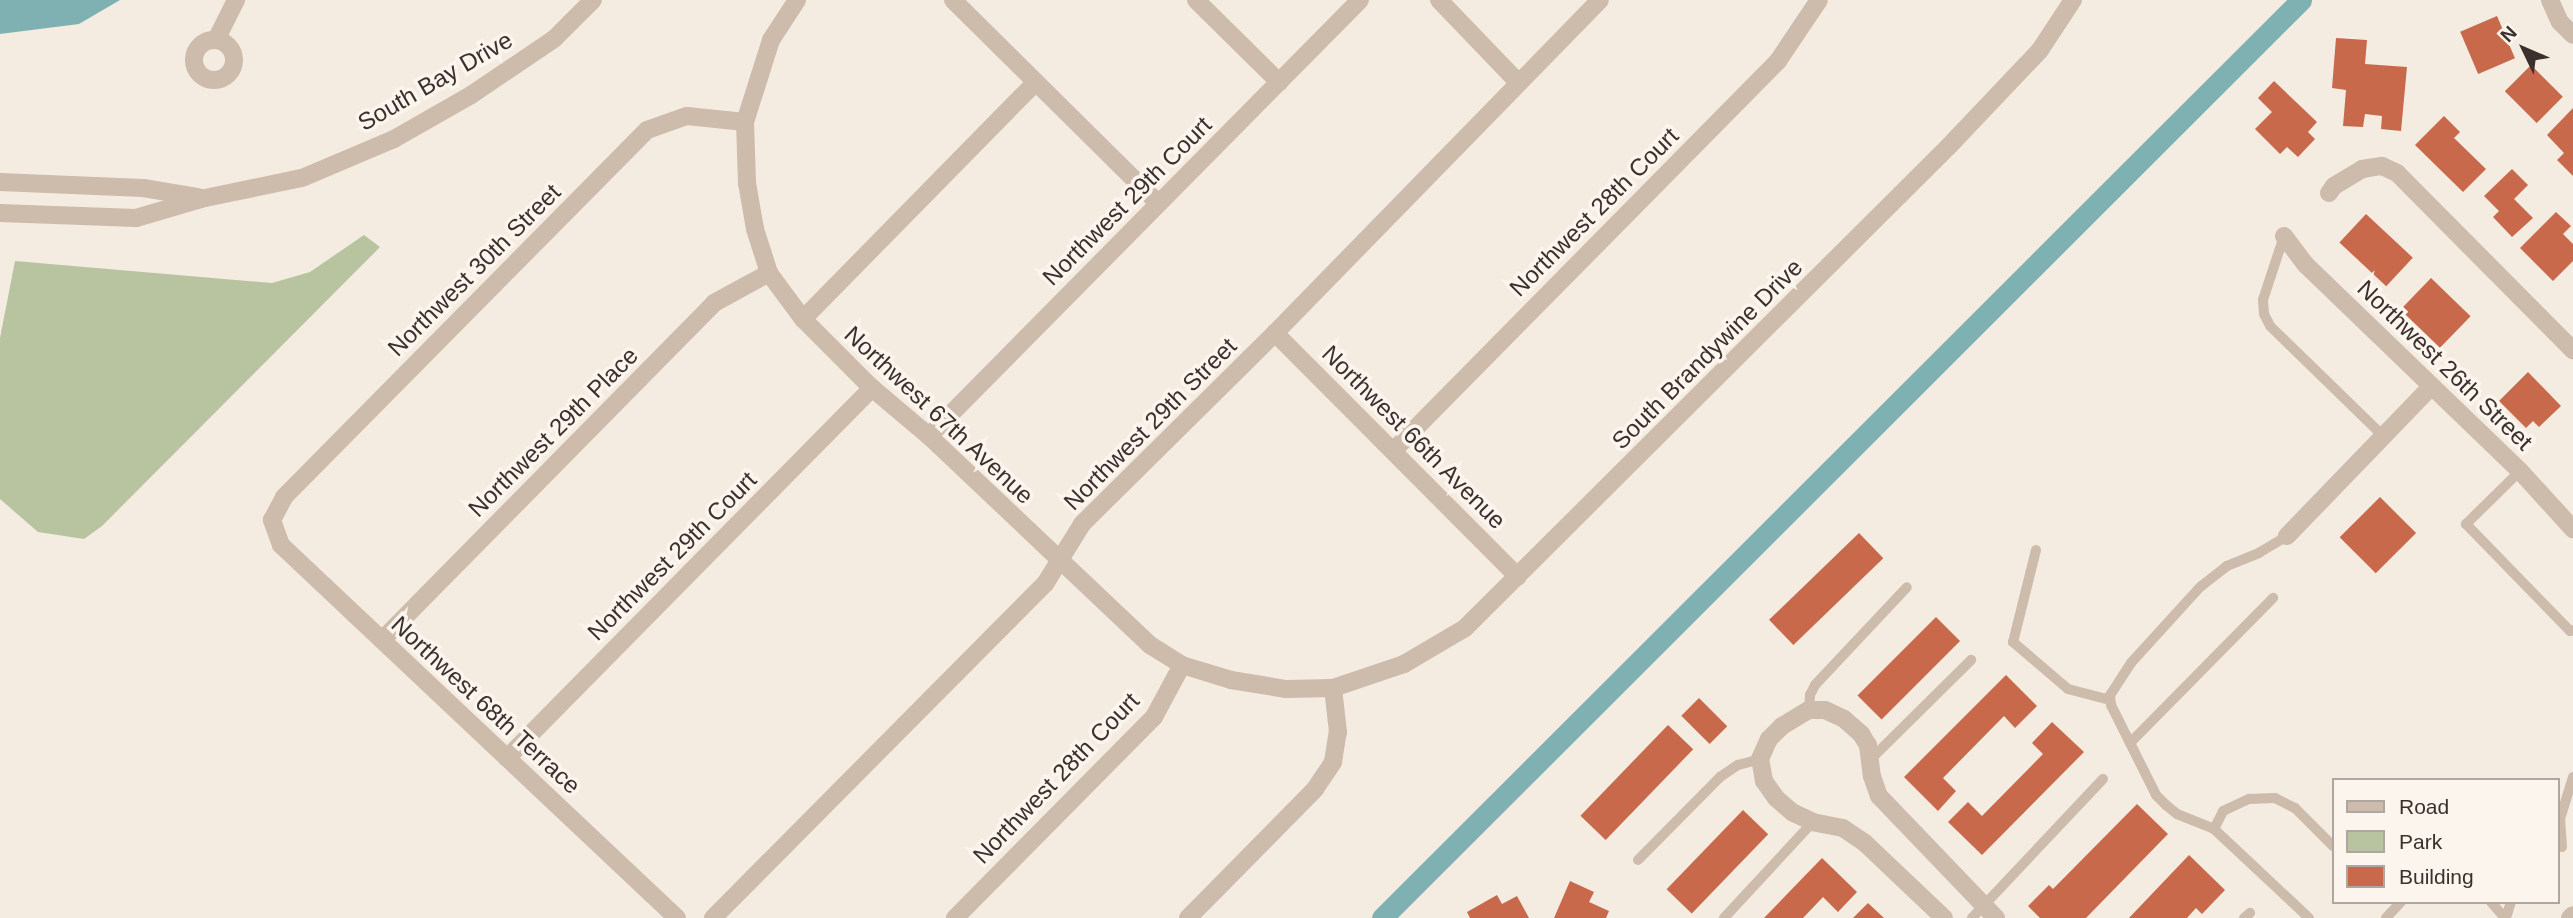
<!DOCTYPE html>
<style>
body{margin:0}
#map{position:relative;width:2573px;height:918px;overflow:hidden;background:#f4ebe1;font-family:Helvetica,sans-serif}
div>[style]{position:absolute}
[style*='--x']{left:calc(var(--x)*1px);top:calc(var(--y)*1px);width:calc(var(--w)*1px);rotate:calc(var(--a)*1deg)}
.green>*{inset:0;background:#b8c4a0}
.water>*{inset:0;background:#7fb0b2}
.canal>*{height:21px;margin:-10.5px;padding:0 10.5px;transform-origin:10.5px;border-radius:10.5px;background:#7fb0b2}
.building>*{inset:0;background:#c8694b;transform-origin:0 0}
.lane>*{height:10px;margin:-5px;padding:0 5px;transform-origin:5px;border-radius:5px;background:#cdbbac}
.street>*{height:18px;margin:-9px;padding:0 9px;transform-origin:9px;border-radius:9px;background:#cdbbac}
.street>.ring{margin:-9px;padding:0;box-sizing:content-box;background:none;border:18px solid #cdbbac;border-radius:50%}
span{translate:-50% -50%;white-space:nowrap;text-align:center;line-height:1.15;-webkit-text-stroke:7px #fbf5ee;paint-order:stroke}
.street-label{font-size:24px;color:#3b302b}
.legend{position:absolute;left:2332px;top:778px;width:228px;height:126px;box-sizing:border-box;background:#fbf5ee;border:2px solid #aea6a0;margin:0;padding:9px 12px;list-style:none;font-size:21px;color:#3b302b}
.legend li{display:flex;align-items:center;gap:14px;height:35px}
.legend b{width:35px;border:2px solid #aea6a0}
.north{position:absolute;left:2489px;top:14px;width:70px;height:70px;-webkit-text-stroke:5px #fbf5ee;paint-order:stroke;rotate:314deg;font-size:19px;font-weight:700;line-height:28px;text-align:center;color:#3b302b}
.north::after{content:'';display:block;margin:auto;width:24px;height:32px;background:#3b302b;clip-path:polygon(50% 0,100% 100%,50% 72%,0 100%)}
</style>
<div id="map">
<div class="green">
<i style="clip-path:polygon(364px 235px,380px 247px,102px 526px,84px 539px,38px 532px,0 499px,0 338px,15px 261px,272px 283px,310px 272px)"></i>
</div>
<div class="water">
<i style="clip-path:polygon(0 0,120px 0,79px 24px,0 34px)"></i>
</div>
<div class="canal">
<i style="--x:1382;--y:918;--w:1299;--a:-44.97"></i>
</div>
<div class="building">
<i style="left:2497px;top:16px;width:46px;height:40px;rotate:67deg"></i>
<i style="clip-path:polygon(2336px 38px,2367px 40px,2365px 64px,2407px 67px,2401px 131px,2381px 129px,2382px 116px,2365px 114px,2363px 127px,2343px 126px,2346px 90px,2332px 88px)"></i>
<i style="left:2531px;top:65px;width:45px;height:37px;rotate:45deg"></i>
<i style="clip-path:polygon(2274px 81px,2317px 122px,2308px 132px,2315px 139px,2298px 157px,2287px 147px,2280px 154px,2255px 129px,2272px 112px,2258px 98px)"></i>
<i style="clip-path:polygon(2573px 108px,2573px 176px,2557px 160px,2564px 153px,2547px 135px)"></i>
<i style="clip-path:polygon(2444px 116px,2460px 132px,2454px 138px,2486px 169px,2463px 192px,2415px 145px)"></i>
<i style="clip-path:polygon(2512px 169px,2528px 185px,2514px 199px,2533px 218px,2512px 237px,2493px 217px,2499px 211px,2484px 196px)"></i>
<i style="clip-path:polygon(2556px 212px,2571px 226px,2563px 234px,2573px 244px,2573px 261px,2553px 281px,2520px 248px)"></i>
<i style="left:2366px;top:214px;width:64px;height:39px;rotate:43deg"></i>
<i style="left:2431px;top:278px;width:55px;height:44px;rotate:44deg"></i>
<i style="clip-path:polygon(2528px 372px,2561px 406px,2539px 427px,2533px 421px,2526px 428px,2499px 401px)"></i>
<i style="left:2380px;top:497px;width:51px;height:57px;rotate:45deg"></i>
<i style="left:1859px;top:533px;width:35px;height:125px;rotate:46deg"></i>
<i style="left:1936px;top:617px;width:34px;height:111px;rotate:45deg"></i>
<i style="clip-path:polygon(2006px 675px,2037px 706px,2015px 728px,2004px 716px,1943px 778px,1956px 791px,1938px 811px,1904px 777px)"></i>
<i style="left:1699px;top:698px;width:40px;height:25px;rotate:45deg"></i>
<i style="clip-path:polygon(2052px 722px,2084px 752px,1982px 855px,1948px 822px,1968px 802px,1982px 816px,2043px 754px,2032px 743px)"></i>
<i style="left:1668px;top:725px;width:35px;height:126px;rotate:44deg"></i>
<i style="clip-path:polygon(2137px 804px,2168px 834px,2086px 918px,2040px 918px,2028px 906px,2049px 885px,2053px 889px)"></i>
<i style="left:1743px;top:810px;width:35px;height:110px;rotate:44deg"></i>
<i style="clip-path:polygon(2189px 855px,2225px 890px,2202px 914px,2196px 908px,2187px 918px,2129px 918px)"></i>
<i style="clip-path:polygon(1822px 858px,1857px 892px,1838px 912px,1823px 897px,1803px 918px,1764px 918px)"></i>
<i style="clip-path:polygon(1570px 881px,1594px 892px,1589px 902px,1609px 911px,1606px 918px,1554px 918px)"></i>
<i style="clip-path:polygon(1497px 895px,1502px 904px,1517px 896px,1529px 918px,1470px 918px,1467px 912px)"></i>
<i style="clip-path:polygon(1868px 903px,1884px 918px,1853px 918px)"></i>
</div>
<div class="lane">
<i style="--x:2284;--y:236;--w:67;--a:108.2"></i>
<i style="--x:2263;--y:300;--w:14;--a:86"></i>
<i style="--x:2264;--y:314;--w:13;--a:63"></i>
<i style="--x:2270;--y:326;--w:158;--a:44.2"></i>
<i style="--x:2520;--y:471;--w:76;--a:135.5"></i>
<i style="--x:2466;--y:524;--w:149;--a:45.8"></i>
<i style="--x:2570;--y:631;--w:3;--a:-18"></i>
<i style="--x:2287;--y:536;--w:33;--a:149"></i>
<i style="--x:2259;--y:553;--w:35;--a:158"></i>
<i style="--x:2227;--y:566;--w:33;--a:142"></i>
<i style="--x:2201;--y:586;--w:104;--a:132.3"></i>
<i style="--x:2131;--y:663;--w:38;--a:123"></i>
<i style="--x:2110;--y:695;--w:10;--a:84"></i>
<i style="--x:2111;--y:705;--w:101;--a:63.4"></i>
<i style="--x:2156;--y:795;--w:14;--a:45"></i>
<i style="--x:2166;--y:805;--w:14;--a:39"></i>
<i style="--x:2177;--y:814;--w:40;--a:22"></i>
<i style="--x:2214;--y:829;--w:130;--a:43.1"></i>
<i style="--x:2036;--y:550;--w:95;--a:104"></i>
<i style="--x:2013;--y:642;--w:72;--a:40.5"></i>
<i style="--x:2068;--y:689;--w:43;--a:14.7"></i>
<i style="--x:1809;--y:710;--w:15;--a:-86"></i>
<i style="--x:1810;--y:695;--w:11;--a:-63"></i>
<i style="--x:1815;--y:685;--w:134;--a:-46.8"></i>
<i style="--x:2130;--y:743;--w:204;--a:-45.4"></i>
<i style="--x:1871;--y:759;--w:141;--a:-44.7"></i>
<i style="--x:2214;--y:829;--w:20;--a:-63"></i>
<i style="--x:2223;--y:811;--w:29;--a:-25"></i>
<i style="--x:2249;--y:799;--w:26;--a:-2"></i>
<i style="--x:2275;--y:798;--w:22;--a:27"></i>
<i style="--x:2295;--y:808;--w:54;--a:45"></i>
<i style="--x:2562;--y:847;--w:28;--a:-94"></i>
<i style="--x:2560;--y:819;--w:44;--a:-72.8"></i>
<i style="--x:1638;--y:860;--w:117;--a:-45.3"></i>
<i style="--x:1720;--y:777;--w:22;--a:-34"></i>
<i style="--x:1738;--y:765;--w:23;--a:-15"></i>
<i style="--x:2491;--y:902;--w:21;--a:49"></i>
<i style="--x:1724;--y:918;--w:131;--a:-47.2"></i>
<i style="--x:1972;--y:918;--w:191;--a:-46.7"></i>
<i style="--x:2244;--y:918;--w:8;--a:-40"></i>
<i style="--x:2386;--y:918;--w:22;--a:-47"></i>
<i style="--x:2506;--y:918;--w:17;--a:-73"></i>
</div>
<div class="street">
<i style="--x:797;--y:0;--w:48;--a:123"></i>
<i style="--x:771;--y:40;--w:86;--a:107.6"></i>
<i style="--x:745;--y:122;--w:61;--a:88.1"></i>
<i style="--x:747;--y:183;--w:47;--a:80.1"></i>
<i style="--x:755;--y:229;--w:46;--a:72.3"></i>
<i style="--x:769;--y:273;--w:57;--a:53.5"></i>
<i style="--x:803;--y:319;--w:98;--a:45"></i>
<i style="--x:872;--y:388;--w:75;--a:40.1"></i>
<i style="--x:929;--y:436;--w:304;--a:43.4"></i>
<i style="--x:1150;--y:645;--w:38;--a:32"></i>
<i style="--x:1182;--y:665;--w:51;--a:17"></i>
<i style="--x:1231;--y:680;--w:56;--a:9.3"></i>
<i style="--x:1286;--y:689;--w:47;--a:-1.2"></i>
<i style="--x:1333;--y:688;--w:75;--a:-18.7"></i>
<i style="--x:1404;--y:664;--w:71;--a:-30.5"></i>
<i style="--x:1465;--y:628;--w:684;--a:-44.88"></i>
<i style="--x:1950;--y:145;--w:131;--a:-46.5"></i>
<i style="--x:2040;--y:50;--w:60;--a:-56.6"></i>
<i style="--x:953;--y:0;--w:289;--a:44.7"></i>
<i style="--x:1196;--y:0;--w:117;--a:44.7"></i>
<i style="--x:1439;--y:0;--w:114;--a:46.1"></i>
<i style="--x:2550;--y:0;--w:24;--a:66"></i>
<i style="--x:2560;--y:22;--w:18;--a:45"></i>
<i style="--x:216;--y:40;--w:45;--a:-63.4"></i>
<i class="ring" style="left:194px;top:40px;width:22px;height:22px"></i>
<i style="--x:0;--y:182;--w:143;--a:2.4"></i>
<i style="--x:143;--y:188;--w:56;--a:9.3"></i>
<i style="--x:2329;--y:193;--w:9;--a:-54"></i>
<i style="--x:2334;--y:186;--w:33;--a:-31"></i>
<i style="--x:2362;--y:169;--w:20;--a:-9"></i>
<i style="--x:2382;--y:166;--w:17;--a:25"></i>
<i style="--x:2397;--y:173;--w:250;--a:45.2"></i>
<i style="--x:0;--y:213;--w:136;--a:2.1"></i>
<i style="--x:136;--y:218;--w:72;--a:-16.2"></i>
<i style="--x:205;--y:198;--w:99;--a:-11.7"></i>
<i style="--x:302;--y:178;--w:100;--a:-23"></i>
<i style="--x:394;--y:139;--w:89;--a:-29.7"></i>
<i style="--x:471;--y:95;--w:100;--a:-34"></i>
<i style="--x:554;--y:39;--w:55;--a:-45"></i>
<i style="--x:2284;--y:236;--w:36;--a:53"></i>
<i style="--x:2306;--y:265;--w:297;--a:43.9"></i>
<i style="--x:2520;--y:471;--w:79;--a:47.6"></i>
<i style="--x:803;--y:319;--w:332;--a:-45.5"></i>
<i style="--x:1275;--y:333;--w:344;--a:45.1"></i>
<i style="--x:929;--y:436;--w:613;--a:-45.33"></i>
<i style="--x:1394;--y:450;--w:547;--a:-45.37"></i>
<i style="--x:1778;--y:61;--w:73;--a:-56.1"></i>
<i style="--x:2287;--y:536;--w:207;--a:-46"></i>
<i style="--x:382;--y:640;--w:473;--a:-45.4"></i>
<i style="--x:714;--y:303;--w:63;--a:-28.6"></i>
<i style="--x:507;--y:758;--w:520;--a:-45.39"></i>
<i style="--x:677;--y:918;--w:544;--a:-136.71"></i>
<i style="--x:281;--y:545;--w:27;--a:-110"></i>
<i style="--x:272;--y:520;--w:26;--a:-62"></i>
<i style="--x:284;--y:497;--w:516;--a:-45.31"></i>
<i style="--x:647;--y:130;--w:42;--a:-19.3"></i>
<i style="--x:687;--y:116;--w:58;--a:5.9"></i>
<i style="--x:713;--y:918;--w:471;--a:-45.2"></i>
<i style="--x:1045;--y:584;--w:70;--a:-58.3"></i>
<i style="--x:1082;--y:524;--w:272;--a:-44.7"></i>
<i style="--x:1275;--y:333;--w:465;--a:-45.7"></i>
<i style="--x:955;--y:918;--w:283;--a:-45.3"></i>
<i style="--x:1154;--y:717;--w:59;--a:-61.7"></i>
<i style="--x:1188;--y:918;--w:181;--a:-45.4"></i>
<i style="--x:1315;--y:789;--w:32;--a:-56"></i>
<i style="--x:1333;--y:762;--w:30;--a:-81"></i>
<i style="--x:1338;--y:732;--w:44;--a:-96.5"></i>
<i style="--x:1944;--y:918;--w:109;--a:-136.5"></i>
<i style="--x:1865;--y:843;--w:27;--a:-146"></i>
<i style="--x:1843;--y:828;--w:31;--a:-169"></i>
<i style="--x:1813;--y:822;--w:23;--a:-155"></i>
<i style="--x:1792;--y:812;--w:21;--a:-139"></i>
<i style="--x:1776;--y:798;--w:21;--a:-125"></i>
<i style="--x:1764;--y:781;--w:22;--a:-100"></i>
<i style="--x:1760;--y:759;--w:22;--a:-66"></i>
<i style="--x:1769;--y:739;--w:18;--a:-45"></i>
<i style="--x:1782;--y:726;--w:31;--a:-31"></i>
<i style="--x:1809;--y:710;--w:16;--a:0"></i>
<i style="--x:1825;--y:710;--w:21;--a:25"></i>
<i style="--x:1844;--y:719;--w:23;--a:41"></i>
<i style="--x:1861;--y:734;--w:13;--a:58"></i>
<i style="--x:1868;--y:745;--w:31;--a:83"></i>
<i style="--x:1872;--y:776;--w:21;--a:71"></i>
<i style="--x:1879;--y:796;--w:169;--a:46.2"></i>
<i style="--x:2570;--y:918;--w:4;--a:-45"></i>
</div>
<div class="street-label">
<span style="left:435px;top:81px;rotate:-30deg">South Bay Drive</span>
<span style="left:1127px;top:201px;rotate:-45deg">Northwest 29th Court</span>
<span style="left:1594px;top:212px;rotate:-45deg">Northwest 28th Court</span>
<span style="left:474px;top:270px;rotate:-45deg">Northwest 30th Street</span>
<span style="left:1707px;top:354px;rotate:-45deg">South Brandywine Drive</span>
<span style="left:2445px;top:365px;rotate:44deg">Northwest 26th Street</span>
<span style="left:939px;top:415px;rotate:43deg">Northwest 67th Avenue</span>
<span style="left:1150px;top:424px;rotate:-45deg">Northwest 29th Street</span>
<span style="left:553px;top:432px;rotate:-45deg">Northwest 29th Place</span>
<span style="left:1414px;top:437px;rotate:45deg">Northwest 66th Avenue</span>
<span style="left:672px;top:556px;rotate:-45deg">Northwest 29th Court</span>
<span style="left:486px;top:705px;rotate:43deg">Northwest 68th Terrace</span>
<span style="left:1056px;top:778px;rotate:-46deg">Northwest 28th Court</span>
</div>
<ul class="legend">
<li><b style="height:9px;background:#cdbbac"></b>Road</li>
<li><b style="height:19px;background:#b8c4a0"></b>Park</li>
<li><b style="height:19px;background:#c8694b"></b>Building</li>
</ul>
<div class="north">N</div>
</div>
